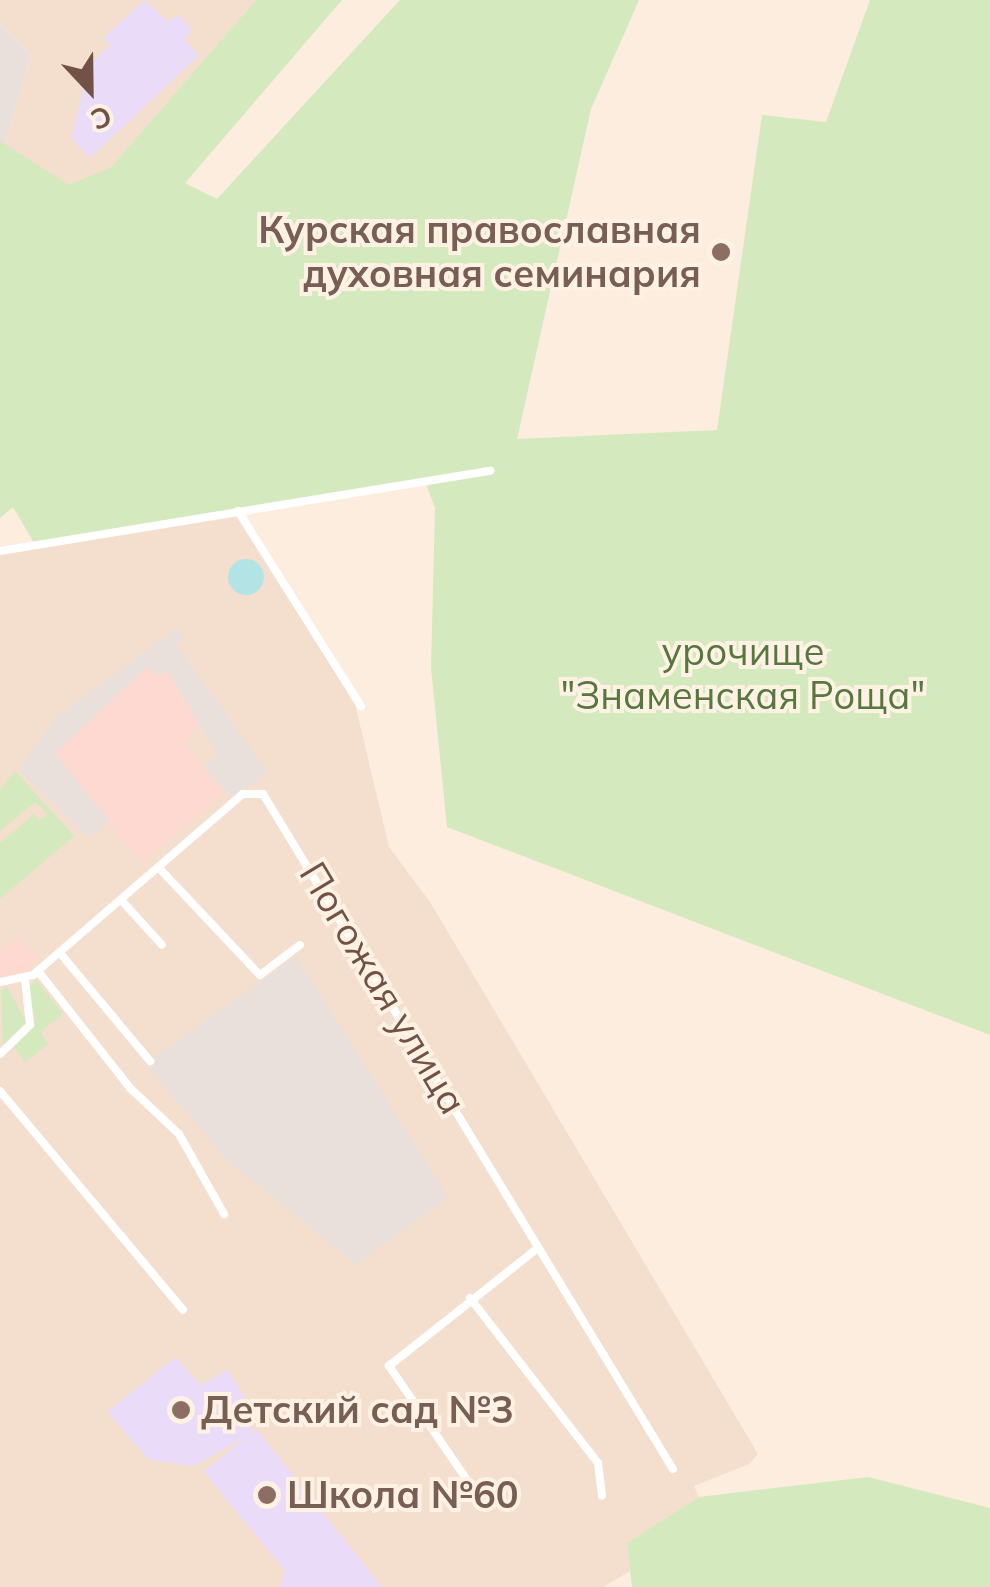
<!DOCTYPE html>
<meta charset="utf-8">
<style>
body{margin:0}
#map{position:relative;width:990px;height:1587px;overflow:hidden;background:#fcedde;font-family:Mulish,sans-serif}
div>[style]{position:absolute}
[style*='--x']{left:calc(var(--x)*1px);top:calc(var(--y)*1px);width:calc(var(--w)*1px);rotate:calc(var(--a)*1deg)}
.residential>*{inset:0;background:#f4decd}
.commercial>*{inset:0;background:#fdd9d1}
.industrial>*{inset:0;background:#eae0db}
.education>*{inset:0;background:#eadbf8}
.green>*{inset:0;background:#d4e9bd}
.water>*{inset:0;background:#b3e4e5}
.round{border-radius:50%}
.minor>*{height:8px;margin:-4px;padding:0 4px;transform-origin:4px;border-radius:4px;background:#fff}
.dots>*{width:28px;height:28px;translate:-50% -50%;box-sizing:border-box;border:5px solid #fff2e4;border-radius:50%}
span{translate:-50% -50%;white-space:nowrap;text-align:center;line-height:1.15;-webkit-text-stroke:8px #fff2e4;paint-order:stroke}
.education-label{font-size:38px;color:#785e54;font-weight:700}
.right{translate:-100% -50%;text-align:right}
.left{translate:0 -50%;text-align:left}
.park-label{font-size:38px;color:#56783e}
.street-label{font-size:38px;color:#725146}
.north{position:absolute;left:40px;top:40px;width:100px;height:100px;-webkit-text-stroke:8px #fff2e4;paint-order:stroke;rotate:158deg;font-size:28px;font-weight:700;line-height:40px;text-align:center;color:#725146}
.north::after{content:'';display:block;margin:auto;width:35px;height:45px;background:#725146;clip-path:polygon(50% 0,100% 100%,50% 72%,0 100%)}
</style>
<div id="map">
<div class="residential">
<i style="clip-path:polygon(0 0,256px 0,111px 167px,68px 186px,4px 146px,31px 55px,0 24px)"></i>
<i style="clip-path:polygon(238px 511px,355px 704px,389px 847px,430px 902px,758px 1454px,749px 1464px,694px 1486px,699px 1497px,627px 1543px,630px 1571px,603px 1587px,0 1587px,0 551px)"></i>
</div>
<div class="commercial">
<i style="clip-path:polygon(144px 667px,156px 676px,165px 669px,198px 724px,185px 743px,222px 794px,142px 862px,50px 755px)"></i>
<i style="clip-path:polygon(18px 937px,39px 959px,17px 976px,0 978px,0 951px)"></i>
</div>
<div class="industrial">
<i style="clip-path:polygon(0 24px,31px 55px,4px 146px,0 145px)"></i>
<i style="clip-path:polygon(178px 627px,184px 640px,176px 645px,268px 772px,233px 800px,203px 765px,217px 754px,168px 670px,159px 676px,149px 666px,55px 753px,109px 821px,89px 838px,18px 769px,56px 717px)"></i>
<i style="clip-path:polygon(296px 956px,448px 1197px,356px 1265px,225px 1158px,145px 1064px)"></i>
</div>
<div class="education">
<i style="clip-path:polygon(144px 0,167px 21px,179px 15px,192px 31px,184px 39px,199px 55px,90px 158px,71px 138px,90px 64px,110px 46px,103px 38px)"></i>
<i style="clip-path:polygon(176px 1357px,201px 1386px,227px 1369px,256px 1416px,250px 1434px,257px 1430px,382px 1587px,280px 1587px,285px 1571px,204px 1472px,246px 1437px,194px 1466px,149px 1460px,107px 1412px)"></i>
</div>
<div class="green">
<i style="clip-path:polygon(256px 0,342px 0,185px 183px,217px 199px,400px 0,639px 0,591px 109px,517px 439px,717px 430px,762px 115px,826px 122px,870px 0,990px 0,990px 1035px,447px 827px,431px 668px,435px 508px,426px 484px,37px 548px,13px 507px,0 518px,0 141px,69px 185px,111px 167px)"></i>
<i style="clip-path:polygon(15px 771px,74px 836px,0 899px,0 843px,34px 814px,40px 820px,48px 814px,35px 802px,0 831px,0 790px)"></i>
<i style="clip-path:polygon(36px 980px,63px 1014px,40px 1032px,48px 1044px,25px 1062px,14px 1047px,36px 1018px,26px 992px)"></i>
<i style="clip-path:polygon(6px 986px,27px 1022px,3px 1046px,1px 990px)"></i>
<i style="clip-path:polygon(868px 1477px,990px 1508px,990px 1587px,632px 1587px,627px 1543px,699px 1497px)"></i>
</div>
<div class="water">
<i class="round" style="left:228px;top:559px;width:36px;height:36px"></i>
</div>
<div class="minor">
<i style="--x:238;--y:511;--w:231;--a:57.8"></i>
<i style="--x:0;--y:551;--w:497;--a:-9.3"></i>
<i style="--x:160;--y:869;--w:146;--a:46.7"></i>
<i style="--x:260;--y:975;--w:50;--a:-36.9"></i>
<i style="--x:122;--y:901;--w:59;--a:47.7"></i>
<i style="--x:60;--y:953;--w:141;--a:50.2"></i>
<i style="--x:38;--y:971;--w:149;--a:51.8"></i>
<i style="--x:130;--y:1088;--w:67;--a:43.2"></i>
<i style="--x:179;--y:1134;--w:92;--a:60.6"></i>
<i style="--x:0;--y:982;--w:34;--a:-12"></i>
<i style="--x:33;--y:975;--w:277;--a:-40.8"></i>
<i style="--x:243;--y:794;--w:20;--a:0"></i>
<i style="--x:263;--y:794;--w:790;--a:58.73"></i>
<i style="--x:0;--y:1054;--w:42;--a:-44"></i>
<i style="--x:30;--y:1025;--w:45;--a:-96.3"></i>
<i style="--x:0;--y:1091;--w:285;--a:50.1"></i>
<i style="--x:470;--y:1298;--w:209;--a:52.2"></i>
<i style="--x:598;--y:1463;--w:33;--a:83"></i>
<i style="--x:465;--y:1477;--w:135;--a:-124.4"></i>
<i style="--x:389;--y:1366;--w:190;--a:-38.4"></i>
</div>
<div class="dots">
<i style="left:721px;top:252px;background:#8d6e63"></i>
<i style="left:181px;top:1410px;background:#8d6e63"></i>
<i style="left:267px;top:1495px;background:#8d6e63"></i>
</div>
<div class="education-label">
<span class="right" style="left:701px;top:252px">Курская православная<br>духовная семинария</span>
<span class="left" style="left:201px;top:1410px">Детский сад №3</span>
<span class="left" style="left:287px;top:1495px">Школа №60</span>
</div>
<div class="park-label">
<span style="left:743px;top:674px">урочище<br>"Знаменская Роща"</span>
</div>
<div class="street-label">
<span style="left:383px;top:988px;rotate:59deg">Погожая улица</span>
</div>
<div class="north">С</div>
</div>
